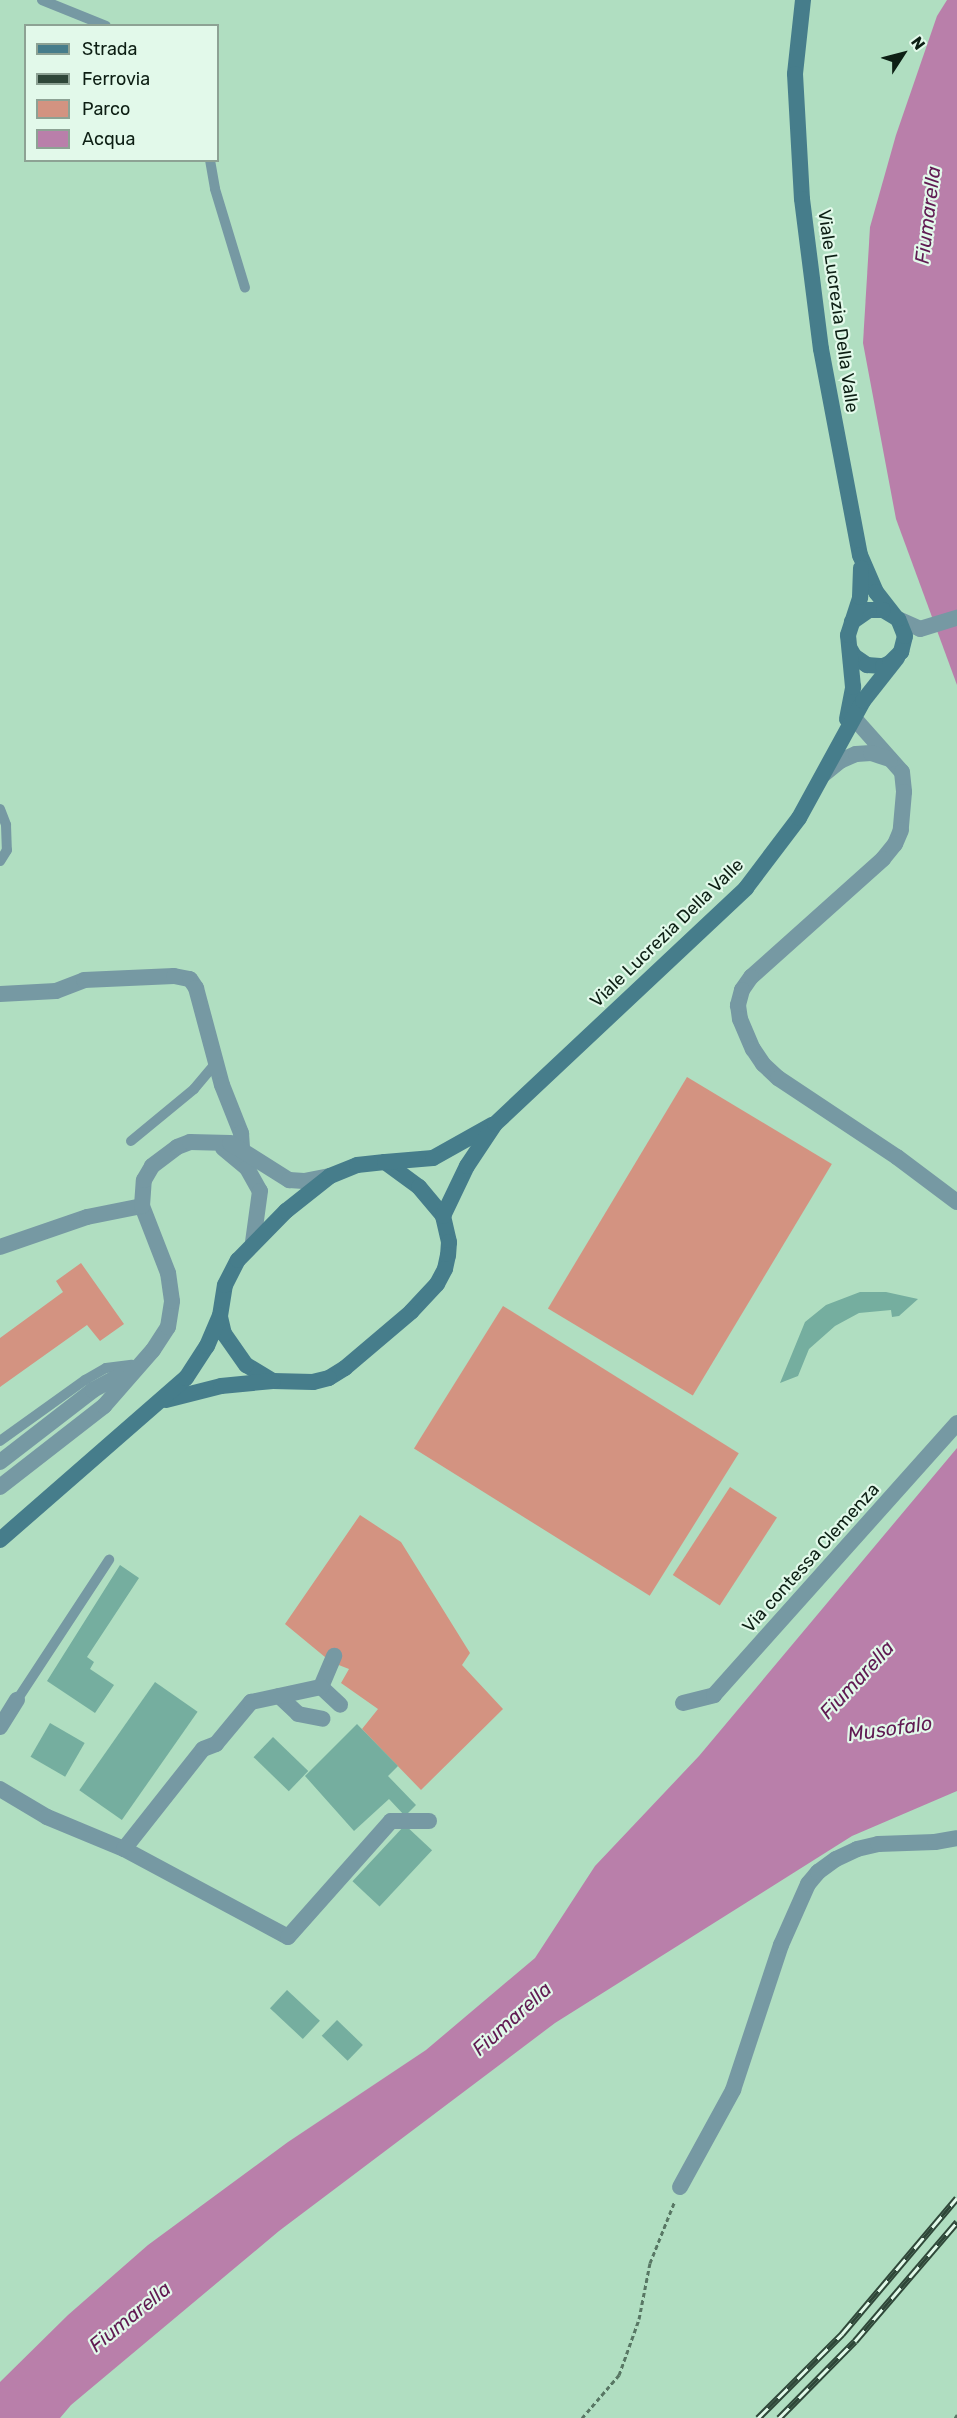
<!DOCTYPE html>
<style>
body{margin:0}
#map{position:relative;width:957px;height:2418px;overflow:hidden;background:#b0dec1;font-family:Rubik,sans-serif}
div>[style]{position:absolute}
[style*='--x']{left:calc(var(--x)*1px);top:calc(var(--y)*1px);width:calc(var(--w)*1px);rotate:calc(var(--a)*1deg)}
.green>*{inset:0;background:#d39381;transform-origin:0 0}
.water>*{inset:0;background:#b97faa}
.building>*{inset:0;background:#75ae9f;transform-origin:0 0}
.path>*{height:3px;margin-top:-1.5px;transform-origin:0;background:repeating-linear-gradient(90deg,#587764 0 4.5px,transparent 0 7.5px)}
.service>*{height:10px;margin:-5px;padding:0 5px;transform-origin:5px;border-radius:5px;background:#7699a3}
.minor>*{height:16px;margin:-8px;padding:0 8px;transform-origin:8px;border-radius:8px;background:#7699a3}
.tertiary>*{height:16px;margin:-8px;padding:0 8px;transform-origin:8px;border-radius:8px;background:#7699a3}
.secondary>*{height:16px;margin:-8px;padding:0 8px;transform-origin:8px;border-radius:8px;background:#467d8b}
.rail>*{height:7px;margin-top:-3.5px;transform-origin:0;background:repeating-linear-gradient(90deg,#e2f9ea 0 14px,#2f4739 0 28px);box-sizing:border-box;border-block:2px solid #2f4739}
span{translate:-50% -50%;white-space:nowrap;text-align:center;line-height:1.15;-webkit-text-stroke:4.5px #e2f9ea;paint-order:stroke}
.street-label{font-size:18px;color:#0d1f14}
.water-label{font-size:20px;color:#601a52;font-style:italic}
.legend{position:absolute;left:24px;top:24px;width:195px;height:138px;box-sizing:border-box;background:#e2f9ea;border:2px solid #8da294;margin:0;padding:8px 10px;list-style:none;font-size:18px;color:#0d1f14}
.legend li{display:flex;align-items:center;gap:12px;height:30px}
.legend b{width:30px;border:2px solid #8da294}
.north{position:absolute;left:873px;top:24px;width:60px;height:60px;-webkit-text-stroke:4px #e2f9ea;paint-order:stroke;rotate:54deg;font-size:16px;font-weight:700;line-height:24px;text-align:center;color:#0d1f14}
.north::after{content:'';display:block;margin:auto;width:21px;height:27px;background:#0d1f14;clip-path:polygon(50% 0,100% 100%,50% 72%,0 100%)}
</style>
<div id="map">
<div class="green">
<i style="left:687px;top:1077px;width:169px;height:270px;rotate:31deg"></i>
<i style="clip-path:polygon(81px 1263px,124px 1324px,100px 1341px,87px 1325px,0 1387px,0 1338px,63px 1292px,56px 1281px)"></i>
<i style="left:503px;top:1306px;width:278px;height:168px;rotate:32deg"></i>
<i style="left:730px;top:1487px;width:56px;height:105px;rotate:33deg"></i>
<i style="clip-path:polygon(360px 1515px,401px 1542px,470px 1653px,462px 1665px,503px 1709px,421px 1790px,362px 1729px,378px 1709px,341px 1683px,349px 1669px,331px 1662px,285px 1624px)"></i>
</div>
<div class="water">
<i style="clip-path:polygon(947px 0,957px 0,957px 685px,896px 519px,863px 343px,870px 227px,896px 135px,937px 16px)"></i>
<i style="clip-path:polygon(957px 1448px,957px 1791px,852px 1836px,555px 2023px,279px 2231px,71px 2405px,60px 2418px,0 2418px,0 2382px,68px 2315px,148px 2245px,288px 2142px,426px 2050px,535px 1958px,595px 1866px,699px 1756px)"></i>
</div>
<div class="building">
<i style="clip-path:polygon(860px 1292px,886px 1292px,918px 1299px,899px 1316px,892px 1317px,891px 1310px,859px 1313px,835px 1326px,809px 1349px,798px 1376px,780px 1383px,805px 1322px,826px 1305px)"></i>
<i style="clip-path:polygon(120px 1565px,139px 1578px,87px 1657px,94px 1662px,90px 1669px,114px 1685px,95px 1713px,47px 1681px)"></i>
<i style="left:155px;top:1682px;width:52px;height:132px;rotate:35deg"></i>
<i style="left:50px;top:1723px;width:40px;height:39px;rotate:30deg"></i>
<i style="clip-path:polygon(357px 1724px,398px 1766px,388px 1776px,416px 1805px,405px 1816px,389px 1799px,354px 1831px,305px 1776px)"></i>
<i style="left:273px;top:1737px;width:49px;height:28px;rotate:44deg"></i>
<i style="left:405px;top:1825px;width:37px;height:77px;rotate:43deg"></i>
<i style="left:287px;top:1990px;width:45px;height:25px;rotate:43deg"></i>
<i style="left:337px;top:2020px;width:36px;height:22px;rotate:44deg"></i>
</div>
<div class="path">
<i style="--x:582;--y:2418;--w:57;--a:-49.3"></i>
<i style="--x:619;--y:2375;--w:59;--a:-70.3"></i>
<i style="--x:639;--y:2319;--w:57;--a:-78.9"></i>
<i style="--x:650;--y:2263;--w:65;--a:-68.2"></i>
<i style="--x:955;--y:2418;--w:4;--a:-56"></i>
</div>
<div class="service">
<i style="--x:42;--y:0;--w:69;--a:22.1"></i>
<i style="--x:210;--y:160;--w:29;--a:80"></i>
<i style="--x:215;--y:189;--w:103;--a:73.1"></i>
<i style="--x:0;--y:809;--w:17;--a:69"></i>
<i style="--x:6;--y:825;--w:25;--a:88"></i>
<i style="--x:7;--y:850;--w:13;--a:122"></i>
<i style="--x:131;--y:1141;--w:82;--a:-39.5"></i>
<i style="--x:194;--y:1089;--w:33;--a:-50"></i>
<i style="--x:0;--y:1441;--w:105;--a:-35.7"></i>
<i style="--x:85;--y:1380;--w:24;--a:-30"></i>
<i style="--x:106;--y:1368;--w:26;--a:-7"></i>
<i style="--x:17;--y:1700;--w:168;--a:-56.7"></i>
</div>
<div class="minor">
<i style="--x:854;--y:718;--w:72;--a:48.4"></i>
<i style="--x:902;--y:772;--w:20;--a:84"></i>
<i style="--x:904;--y:792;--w:38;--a:95"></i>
<i style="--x:901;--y:830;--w:15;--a:113"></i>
<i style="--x:895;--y:844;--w:19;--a:129"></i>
<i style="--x:883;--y:859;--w:177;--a:138.2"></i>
<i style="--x:751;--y:977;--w:16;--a:125"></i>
<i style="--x:742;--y:990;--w:16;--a:105"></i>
<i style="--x:738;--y:1005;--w:14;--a:82"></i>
<i style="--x:740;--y:1019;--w:33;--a:67"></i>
<i style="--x:753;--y:1049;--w:18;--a:56"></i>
<i style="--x:763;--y:1064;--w:21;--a:43"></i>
<i style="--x:778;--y:1078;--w:143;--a:33.6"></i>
<i style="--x:897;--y:1157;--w:75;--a:36.9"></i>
<i style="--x:824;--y:774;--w:21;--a:-39"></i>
<i style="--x:840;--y:761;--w:17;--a:-24"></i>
<i style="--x:856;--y:754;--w:15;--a:-4"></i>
<i style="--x:871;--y:753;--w:20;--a:18"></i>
<i style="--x:0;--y:994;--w:56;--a:-3.1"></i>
<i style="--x:56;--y:991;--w:30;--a:-21"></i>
<i style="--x:84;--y:980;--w:90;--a:-2.5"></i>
<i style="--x:174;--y:976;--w:16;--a:11"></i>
<i style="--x:190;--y:979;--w:11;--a:56"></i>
<i style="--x:196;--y:988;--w:100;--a:75"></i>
<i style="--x:222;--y:1085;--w:52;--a:68.4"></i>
<i style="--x:241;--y:1133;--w:16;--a:86"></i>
<i style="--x:0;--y:1462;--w:118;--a:-37.7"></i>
<i style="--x:93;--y:1390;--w:42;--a:-28.4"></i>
<i style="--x:0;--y:1487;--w:132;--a:-37.9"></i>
<i style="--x:104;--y:1406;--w:74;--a:-48.8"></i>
<i style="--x:153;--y:1350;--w:27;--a:-57"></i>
<i style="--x:168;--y:1327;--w:26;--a:-81"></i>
<i style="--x:172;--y:1301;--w:28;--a:-98"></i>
<i style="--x:168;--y:1273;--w:72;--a:-111.2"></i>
<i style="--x:321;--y:1687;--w:34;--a:-67"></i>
<i style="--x:321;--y:1687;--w:26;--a:43"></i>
<i style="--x:279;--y:1696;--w:26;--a:43"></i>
<i style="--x:298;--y:1714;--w:25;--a:11"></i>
<i style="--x:683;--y:1703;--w:32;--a:-14"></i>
<i style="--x:714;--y:1695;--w:365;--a:-48.2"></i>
<i style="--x:0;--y:1727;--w:32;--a:-58"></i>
<i style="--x:0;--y:1789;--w:55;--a:30.8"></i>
<i style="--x:47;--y:1817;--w:83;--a:22.6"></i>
<i style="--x:124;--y:1849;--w:186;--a:28.2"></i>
<i style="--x:288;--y:1937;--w:155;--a:-48.4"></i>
<i style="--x:391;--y:1821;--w:38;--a:0"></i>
<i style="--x:124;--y:1849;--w:127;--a:-51.7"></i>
<i style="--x:203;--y:1749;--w:14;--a:-21"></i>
<i style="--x:216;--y:1744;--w:55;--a:-50.2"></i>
<i style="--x:251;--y:1702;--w:72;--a:-12.1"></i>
<i style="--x:680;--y:2187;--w:111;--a:-61.3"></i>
<i style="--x:733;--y:2090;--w:153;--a:-71.7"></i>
<i style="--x:781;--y:1945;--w:67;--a:-66.1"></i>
<i style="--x:808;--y:1884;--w:16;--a:-50"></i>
<i style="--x:818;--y:1872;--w:22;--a:-36"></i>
<i style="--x:836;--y:1859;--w:23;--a:-25"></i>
<i style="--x:857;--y:1849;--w:22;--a:-13"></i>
<i style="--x:878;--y:1844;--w:57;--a:-2"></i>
<i style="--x:935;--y:1842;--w:22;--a:-10"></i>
</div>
<div class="tertiary">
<i style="--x:898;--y:619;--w:24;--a:24"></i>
<i style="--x:920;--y:629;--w:39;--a:-17"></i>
<i style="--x:223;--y:1148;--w:31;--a:40"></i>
<i style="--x:247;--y:1168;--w:26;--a:61"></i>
<i style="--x:260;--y:1191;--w:51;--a:97.8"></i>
<i style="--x:0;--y:1247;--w:92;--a:-19"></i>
<i style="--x:87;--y:1217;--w:56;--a:-11.3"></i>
<i style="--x:142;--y:1206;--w:26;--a:-86"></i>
<i style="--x:144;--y:1180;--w:16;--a:-60"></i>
<i style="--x:152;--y:1166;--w:31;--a:-37"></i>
<i style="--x:177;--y:1147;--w:14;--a:-21"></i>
<i style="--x:190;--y:1142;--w:40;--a:1.4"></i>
<i style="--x:230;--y:1143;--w:70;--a:32.1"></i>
<i style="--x:289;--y:1180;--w:15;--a:4"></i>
<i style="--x:304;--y:1181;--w:26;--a:-11"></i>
</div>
<div class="secondary">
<i style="--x:803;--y:0;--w:74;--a:96.2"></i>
<i style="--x:795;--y:74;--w:125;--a:86.8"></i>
<i style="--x:802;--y:199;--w:151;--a:82.8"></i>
<i style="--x:821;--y:349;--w:210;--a:79.3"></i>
<i style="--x:860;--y:555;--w:40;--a:66.6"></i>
<i style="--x:876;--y:592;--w:31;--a:52"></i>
<i style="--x:850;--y:649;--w:8;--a:60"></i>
<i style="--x:854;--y:656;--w:16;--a:35"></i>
<i style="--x:867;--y:665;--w:16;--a:4"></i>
<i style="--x:883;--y:666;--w:8;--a:-23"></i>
<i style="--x:890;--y:663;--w:16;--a:-45"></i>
<i style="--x:901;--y:652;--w:16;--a:-76"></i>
<i style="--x:905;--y:636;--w:18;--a:-112"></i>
<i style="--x:898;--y:619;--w:17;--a:-149"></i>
<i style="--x:883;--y:610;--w:14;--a:180"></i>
<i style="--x:869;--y:610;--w:21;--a:145"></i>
<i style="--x:847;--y:719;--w:33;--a:-79"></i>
<i style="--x:853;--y:687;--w:52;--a:-95.5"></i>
<i style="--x:848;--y:635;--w:40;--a:-72"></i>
<i style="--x:860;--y:597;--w:29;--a:-88"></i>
<i style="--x:385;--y:1162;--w:42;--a:36.3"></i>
<i style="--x:419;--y:1187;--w:38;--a:50"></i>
<i style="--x:443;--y:1216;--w:27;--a:77"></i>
<i style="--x:449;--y:1242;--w:13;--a:94"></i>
<i style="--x:448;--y:1255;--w:14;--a:102"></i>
<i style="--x:445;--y:1269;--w:17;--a:118"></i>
<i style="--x:437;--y:1284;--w:38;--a:133"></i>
<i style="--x:411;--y:1312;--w:87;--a:139.7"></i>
<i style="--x:345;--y:1368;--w:19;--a:148"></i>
<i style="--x:329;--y:1378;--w:16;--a:166"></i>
<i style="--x:313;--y:1382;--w:40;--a:-178.6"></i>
<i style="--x:273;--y:1381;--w:31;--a:-149"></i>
<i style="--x:246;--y:1365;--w:38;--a:-125"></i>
<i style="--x:224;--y:1334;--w:18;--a:-103"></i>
<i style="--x:220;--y:1316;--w:31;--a:-81"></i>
<i style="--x:225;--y:1285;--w:28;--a:-63"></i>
<i style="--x:238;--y:1260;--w:69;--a:-45.6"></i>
<i style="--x:286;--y:1211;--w:56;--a:-38.5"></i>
<i style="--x:330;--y:1176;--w:29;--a:-22"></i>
<i style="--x:357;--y:1165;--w:28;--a:-6"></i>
<i style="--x:385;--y:1162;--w:48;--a:-4.8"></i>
<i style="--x:433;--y:1158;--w:68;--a:-29.2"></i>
<i style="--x:443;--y:1216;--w:55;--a:-64.4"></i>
<i style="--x:467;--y:1166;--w:50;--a:-56.3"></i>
<i style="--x:495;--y:1124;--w:345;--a:-43.2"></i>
<i style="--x:746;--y:888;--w:88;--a:-52.9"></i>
<i style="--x:799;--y:818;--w:133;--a:-61.3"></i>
<i style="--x:863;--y:701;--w:55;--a:-51.7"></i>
<i style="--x:166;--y:1400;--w:57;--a:-14.3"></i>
<i style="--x:221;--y:1386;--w:52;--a:-5.5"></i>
<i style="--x:0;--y:1540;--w:247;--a:-41.1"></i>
<i style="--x:186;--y:1378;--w:38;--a:-57"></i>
<i style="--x:207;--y:1346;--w:33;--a:-67"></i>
</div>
<div class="rail">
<i style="--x:758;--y:2418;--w:119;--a:-45"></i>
<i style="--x:842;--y:2334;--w:178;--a:-49.8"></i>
<i style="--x:779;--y:2418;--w:108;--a:-45.4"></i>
<i style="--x:855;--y:2341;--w:157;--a:-49.4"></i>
</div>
<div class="street-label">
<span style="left:838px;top:311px;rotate:82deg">Viale Lucrezia Della Valle</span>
<span style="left:667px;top:933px;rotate:-44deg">Viale Lucrezia Della Valle</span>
<span style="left:811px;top:1558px;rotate:-48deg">Via contessa Clemenza</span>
</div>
<div class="water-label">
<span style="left:928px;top:215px;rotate:-83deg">Fiumarella</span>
<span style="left:857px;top:1680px;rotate:-47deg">Fiumarella</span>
<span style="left:890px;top:1729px;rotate:-8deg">Musofalo</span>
<span style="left:512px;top:2019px;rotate:-42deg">Fiumarella</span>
<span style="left:130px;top:2317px;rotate:-39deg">Fiumarella</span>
</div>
<ul class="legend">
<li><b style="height:8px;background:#467d8b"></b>Strada</li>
<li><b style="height:8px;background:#2f4739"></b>Ferrovia</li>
<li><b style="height:16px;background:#d39381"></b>Parco</li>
<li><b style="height:16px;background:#b97faa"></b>Acqua</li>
</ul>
<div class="north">N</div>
</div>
